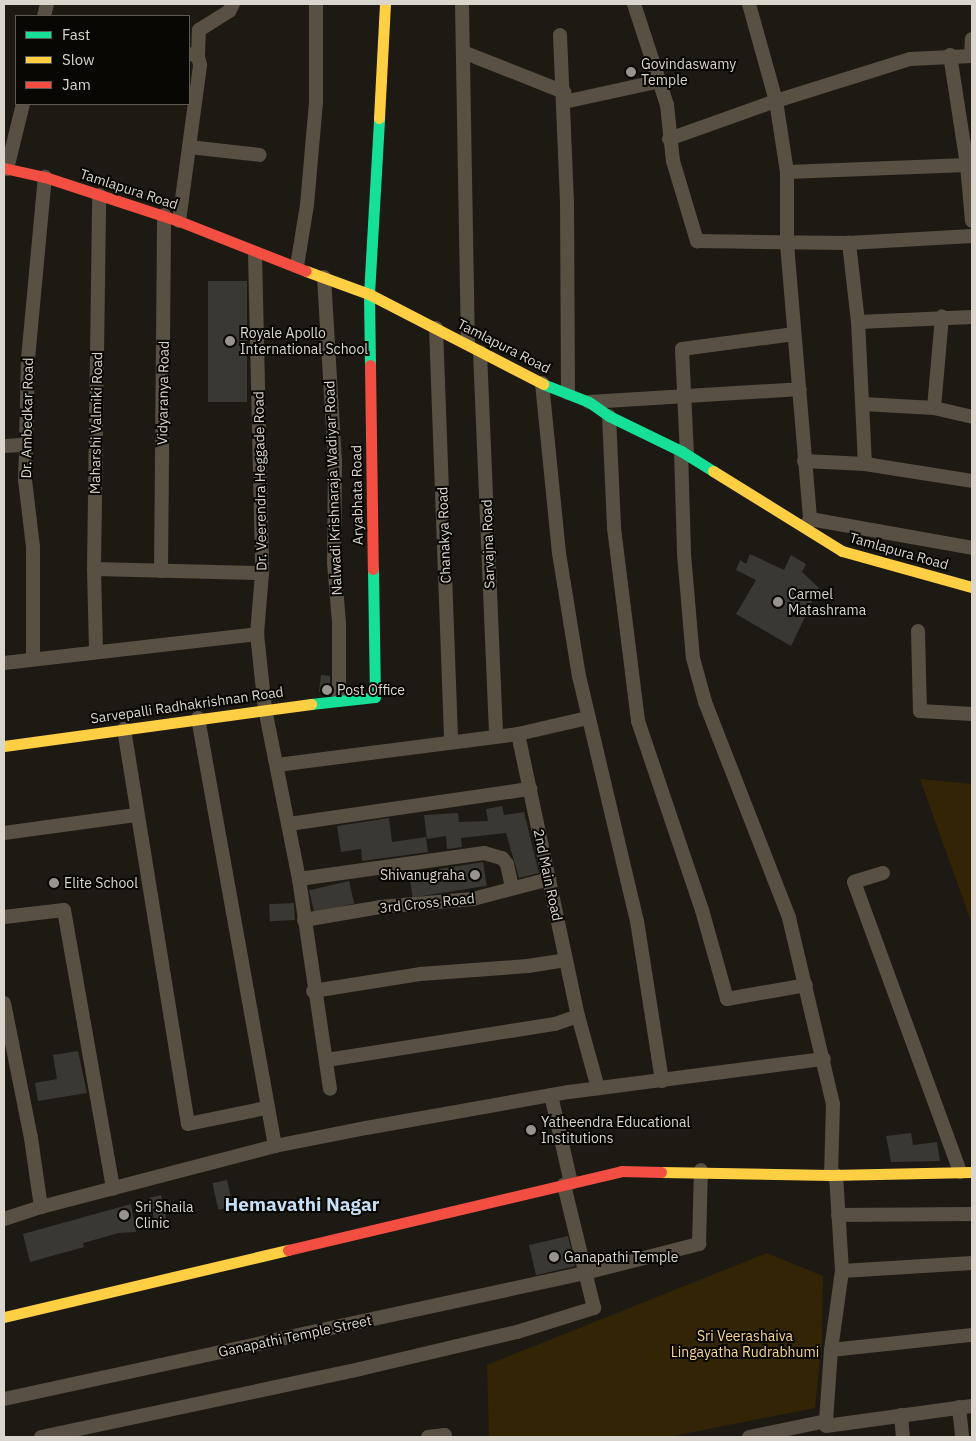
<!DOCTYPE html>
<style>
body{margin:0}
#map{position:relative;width:976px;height:1441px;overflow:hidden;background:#1d1a14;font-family:"IBM Plex Sans",sans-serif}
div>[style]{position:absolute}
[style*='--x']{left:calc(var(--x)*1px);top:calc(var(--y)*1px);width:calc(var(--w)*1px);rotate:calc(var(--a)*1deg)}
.green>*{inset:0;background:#322404}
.building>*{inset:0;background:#3a3833;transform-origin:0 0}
.street>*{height:14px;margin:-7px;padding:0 7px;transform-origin:7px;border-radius:7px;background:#575043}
.fast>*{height:11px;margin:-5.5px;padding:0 5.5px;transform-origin:5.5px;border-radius:5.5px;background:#16e098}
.slow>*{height:11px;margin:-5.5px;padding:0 5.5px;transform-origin:5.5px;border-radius:5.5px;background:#ffcf43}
.jam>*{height:11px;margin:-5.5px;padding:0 5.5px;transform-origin:5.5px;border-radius:5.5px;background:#f24e42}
.dots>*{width:14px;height:14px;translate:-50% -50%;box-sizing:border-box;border:2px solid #090703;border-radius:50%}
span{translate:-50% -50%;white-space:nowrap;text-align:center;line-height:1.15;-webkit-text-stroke:4px #090703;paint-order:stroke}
.poi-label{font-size:14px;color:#dad6ce}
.left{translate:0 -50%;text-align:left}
.right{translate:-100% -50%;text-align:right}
.street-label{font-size:14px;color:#dad6ce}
.park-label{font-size:14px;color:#f9d693}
.district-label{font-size:19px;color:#c6dff5;font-weight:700}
.frame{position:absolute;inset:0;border:5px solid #dad6ce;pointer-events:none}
.legend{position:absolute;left:15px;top:15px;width:175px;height:90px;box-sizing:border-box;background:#090703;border:1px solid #5d5a54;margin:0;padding:6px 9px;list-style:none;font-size:15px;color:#dad6ce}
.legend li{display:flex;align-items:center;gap:10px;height:25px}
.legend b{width:25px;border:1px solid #5d5a54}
</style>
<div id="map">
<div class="green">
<i style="clip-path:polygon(920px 779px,972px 784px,972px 924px)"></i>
<i style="clip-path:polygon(767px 1253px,823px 1276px,822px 1338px,815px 1408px,668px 1437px,489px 1437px,487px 1365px)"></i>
</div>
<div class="building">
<i style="left:208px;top:281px;width:39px;height:121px"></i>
<i style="clip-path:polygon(750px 554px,784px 570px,791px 555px,806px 564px,802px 572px,819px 588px,791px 646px,736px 614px,756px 580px,736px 570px,740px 560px,746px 564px)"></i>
<i style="clip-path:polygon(321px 675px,330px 676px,330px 691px,319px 692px)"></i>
<i style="clip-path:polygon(502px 806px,504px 815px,524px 812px,539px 873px,519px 878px,506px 833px,461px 838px,462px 847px,447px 849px,446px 836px,427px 839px,424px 815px,458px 813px,459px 822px,488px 821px,486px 809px)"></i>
<i style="clip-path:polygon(389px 818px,392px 842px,426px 837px,428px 852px,362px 861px,361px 849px,341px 852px,337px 826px)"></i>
<i style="left:483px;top:862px;width:24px;height:75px;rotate:81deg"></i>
<i style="left:349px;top:881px;width:23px;height:41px;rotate:77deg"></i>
<i style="left:294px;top:903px;width:17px;height:25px;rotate:87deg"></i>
<i style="clip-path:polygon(78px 1051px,87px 1093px,38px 1101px,35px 1083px,57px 1079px,53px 1055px)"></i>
<i style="clip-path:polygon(911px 1133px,913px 1145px,937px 1142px,940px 1161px,891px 1162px,886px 1136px)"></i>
<i style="left:227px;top:1180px;width:27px;height:15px;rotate:77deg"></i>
<i style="left:161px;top:1195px;width:28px;height:12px;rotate:77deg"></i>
<i style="clip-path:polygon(131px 1204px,136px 1232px,119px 1233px,83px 1243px,84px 1247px,30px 1262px,23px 1234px)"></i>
<i style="left:568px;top:1236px;width:31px;height:40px;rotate:77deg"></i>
</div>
<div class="street">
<i style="--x:462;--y:4;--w:339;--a:89"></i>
<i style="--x:634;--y:4;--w:106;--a:71.9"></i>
<i style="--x:667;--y:105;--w:56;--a:83.9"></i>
<i style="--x:673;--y:161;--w:84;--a:73.3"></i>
<i style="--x:697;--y:241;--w:152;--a:0.8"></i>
<i style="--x:849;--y:243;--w:123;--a:-3.3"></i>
<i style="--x:44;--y:16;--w:12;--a:-76"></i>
<i style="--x:560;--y:35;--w:166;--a:87.6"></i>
<i style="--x:567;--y:201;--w:192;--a:89.7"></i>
<i style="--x:463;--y:52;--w:109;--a:21.6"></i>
<i style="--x:950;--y:55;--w:111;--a:81.2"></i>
<i style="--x:967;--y:165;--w:56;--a:84.9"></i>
<i style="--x:198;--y:56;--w:26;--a:-88"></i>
<i style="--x:199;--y:30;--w:36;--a:-32"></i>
<i style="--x:229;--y:11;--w:8;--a:-60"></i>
<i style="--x:971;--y:56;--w:17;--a:-87"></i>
<i style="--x:564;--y:102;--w:98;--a:-12.3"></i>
<i style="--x:669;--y:139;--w:114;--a:-19.6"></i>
<i style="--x:776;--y:101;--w:101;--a:-105.6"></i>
<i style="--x:189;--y:147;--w:71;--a:6.4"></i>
<i style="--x:967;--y:165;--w:180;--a:177.8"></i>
<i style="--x:787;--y:172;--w:72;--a:-98.8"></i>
<i style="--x:776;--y:101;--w:140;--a:-17.4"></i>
<i style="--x:910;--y:59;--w:62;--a:-2.8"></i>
<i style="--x:7;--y:169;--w:67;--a:-76.2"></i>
<i style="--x:787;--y:172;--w:72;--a:90"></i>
<i style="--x:787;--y:244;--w:276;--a:85.2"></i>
<i style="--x:810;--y:519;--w:8;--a:120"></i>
<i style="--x:179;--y:221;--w:157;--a:-82.3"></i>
<i style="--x:200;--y:65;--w:9;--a:-103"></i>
<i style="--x:198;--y:56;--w:9;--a:-167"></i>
<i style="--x:255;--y:253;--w:320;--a:88.7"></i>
<i style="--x:262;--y:573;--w:61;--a:94.7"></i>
<i style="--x:257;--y:634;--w:75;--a:83.9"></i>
<i style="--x:265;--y:709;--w:173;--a:78.7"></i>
<i style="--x:299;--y:879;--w:212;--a:81.6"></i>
<i style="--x:297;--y:266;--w:62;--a:-80.7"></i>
<i style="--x:307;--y:205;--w:103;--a:-85"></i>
<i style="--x:316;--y:102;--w:98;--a:-90"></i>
<i style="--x:324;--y:277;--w:187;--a:86.6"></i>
<i style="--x:335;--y:464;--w:99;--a:90.6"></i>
<i style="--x:334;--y:563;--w:60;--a:85.2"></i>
<i style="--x:339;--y:623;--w:77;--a:90"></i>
<i style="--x:858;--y:322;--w:114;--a:-2.5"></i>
<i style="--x:436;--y:328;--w:413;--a:87.9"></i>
<i style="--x:480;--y:352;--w:384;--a:87.6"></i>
<i style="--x:542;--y:383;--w:171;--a:84.3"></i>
<i style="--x:559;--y:553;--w:125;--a:80.8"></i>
<i style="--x:579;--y:676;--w:252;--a:76.7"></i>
<i style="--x:637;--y:921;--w:162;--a:81.1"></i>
<i style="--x:589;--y:402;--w:211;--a:-3.5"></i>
<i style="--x:863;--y:404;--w:71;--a:3.2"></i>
<i style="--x:934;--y:408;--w:39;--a:13"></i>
<i style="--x:934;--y:408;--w:92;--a:-85"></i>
<i style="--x:609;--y:416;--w:112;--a:87.4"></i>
<i style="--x:614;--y:528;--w:194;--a:82.9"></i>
<i style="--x:638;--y:721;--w:200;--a:71.3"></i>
<i style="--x:702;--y:910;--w:92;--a:74.3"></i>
<i style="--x:727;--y:999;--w:80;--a:-10"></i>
<i style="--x:4;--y:446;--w:22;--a:-3"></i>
<i style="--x:681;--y:451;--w:103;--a:88.3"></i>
<i style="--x:684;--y:554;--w:104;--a:85.1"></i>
<i style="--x:693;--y:658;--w:46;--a:74.7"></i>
<i style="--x:705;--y:702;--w:232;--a:68.7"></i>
<i style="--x:789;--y:918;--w:191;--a:76.7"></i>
<i style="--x:833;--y:1104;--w:71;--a:91.6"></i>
<i style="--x:687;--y:455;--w:106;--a:-92.7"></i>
<i style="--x:682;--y:349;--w:113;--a:-7.6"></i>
<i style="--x:804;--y:461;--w:61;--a:2.8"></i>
<i style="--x:865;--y:464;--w:142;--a:-92.8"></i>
<i style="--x:858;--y:322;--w:80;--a:-96.5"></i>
<i style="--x:865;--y:464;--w:108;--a:9"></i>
<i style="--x:810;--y:519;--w:165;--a:10.1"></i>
<i style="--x:94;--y:569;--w:168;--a:1.4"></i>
<i style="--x:161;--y:571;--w:356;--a:-89.5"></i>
<i style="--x:918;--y:631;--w:80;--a:88.6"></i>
<i style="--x:920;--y:711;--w:52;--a:3.3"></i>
<i style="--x:96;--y:651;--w:82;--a:-91.4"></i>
<i style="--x:94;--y:569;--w:374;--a:-89.2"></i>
<i style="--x:33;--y:659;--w:112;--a:-90"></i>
<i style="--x:33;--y:547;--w:67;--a:-96.8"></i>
<i style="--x:25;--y:480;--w:35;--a:-88"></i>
<i style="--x:26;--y:445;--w:86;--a:-88.7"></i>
<i style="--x:28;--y:359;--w:183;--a:-84.7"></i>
<i style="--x:4;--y:663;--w:255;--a:-6.5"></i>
<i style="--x:198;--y:718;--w:435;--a:79.8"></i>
<i style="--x:124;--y:729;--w:400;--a:80.8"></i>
<i style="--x:188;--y:1124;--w:80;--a:-11.6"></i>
<i style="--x:518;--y:734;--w:288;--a:78"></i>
<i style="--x:578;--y:1016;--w:75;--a:74.5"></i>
<i style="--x:277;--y:765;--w:243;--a:-7.3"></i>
<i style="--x:518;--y:734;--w:72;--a:-12.9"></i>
<i style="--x:289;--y:824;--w:244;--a:-8.3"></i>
<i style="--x:4;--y:833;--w:133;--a:-7.8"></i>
<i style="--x:883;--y:873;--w:30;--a:163"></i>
<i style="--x:854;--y:882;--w:309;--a:69.9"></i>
<i style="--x:299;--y:879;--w:187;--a:-8"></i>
<i style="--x:484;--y:853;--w:19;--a:16"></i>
<i style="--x:502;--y:858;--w:8;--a:50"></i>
<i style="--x:507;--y:864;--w:24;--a:78"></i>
<i style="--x:4;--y:917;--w:60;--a:-6.7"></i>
<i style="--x:64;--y:910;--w:283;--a:80"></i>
<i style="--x:304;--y:920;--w:77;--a:-9.7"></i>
<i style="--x:380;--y:907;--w:93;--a:-4.9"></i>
<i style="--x:473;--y:899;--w:79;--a:-14.7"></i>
<i style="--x:313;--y:991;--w:108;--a:-9"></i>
<i style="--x:420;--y:974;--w:108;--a:-4.2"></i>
<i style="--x:528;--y:966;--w:38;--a:-9"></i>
<i style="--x:4;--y:1003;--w:138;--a:78.7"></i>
<i style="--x:31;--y:1138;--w:70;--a:81.8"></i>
<i style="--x:327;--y:1060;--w:231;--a:-9"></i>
<i style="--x:555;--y:1024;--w:24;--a:-19"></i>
<i style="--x:551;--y:1095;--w:90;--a:77.2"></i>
<i style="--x:836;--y:1175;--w:96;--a:86.4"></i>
<i style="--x:842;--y:1271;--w:130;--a:-3.5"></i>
<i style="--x:838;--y:1215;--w:134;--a:-0.4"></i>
<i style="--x:4;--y:1219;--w:39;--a:-18"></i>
<i style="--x:41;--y:1207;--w:242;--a:-14.6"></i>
<i style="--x:275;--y:1146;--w:93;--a:-11.2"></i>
<i style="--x:366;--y:1128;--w:206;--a:-10.1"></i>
<i style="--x:569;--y:1092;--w:257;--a:-7.4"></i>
<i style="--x:831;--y:1350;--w:80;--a:-82.1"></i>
<i style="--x:4;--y:1399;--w:595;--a:-12.24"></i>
<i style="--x:585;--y:1273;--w:118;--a:-14.3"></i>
<i style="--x:699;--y:1244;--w:74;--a:-88.5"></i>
<i style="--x:959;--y:1407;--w:30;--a:84"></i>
<i style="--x:901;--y:1415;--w:22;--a:85"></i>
<i style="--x:826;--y:1426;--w:147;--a:-7.8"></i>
<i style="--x:41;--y:1437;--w:326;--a:-12"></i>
<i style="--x:360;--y:1369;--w:161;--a:-13.3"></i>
<i style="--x:517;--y:1332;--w:81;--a:-17.3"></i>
<i style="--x:594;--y:1308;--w:127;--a:-103.7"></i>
<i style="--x:428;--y:1437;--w:17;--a:-7"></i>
<i style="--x:749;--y:1437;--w:79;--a:-11.7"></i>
<i style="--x:826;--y:1421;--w:71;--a:-86"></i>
<i style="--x:831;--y:1350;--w:142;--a:-6.1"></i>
</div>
<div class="fast">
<i style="--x:370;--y:365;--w:71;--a:-90.8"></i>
<i style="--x:369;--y:294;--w:176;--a:-86.7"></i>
<i style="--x:543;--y:384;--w:49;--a:21.4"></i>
<i style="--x:589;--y:402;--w:24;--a:35"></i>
<i style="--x:609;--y:416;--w:80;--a:25.9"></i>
<i style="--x:681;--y:451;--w:38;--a:32"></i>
<i style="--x:311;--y:704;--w:64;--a:-6.2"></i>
<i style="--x:375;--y:697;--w:128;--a:-90.9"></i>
</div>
<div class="slow">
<i style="--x:379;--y:118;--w:114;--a:-87"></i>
<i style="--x:306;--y:271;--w:67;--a:20.1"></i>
<i style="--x:369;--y:294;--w:196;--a:27.3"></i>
<i style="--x:713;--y:471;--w:152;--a:31.8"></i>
<i style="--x:842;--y:551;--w:135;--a:15.5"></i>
<i style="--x:4;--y:746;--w:310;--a:-7.8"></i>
<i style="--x:661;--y:1172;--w:170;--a:1"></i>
<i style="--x:831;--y:1175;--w:141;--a:-1.2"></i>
<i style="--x:4;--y:1317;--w:292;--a:-13.3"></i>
</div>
<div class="jam">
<i style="--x:4;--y:168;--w:42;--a:12.4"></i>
<i style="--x:45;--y:177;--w:141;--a:18.2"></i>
<i style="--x:179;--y:221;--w:136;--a:21.5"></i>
<i style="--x:370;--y:365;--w:204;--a:89.2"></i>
<i style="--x:288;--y:1250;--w:342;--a:-13.3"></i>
<i style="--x:621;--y:1171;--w:40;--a:1.4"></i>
</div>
<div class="dots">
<i style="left:631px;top:72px;background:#98948d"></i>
<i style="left:230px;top:341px;background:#98948d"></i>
<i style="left:778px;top:602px;background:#98948d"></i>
<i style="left:327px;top:690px;background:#98948d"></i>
<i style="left:475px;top:875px;background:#98948d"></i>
<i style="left:54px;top:883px;background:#98948d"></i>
<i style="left:531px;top:1130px;background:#98948d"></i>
<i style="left:124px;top:1215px;background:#98948d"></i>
<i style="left:554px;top:1257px;background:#98948d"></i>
</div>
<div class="poi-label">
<span class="left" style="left:641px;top:72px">Govindaswamy<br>Temple</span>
<span class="left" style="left:240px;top:341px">Royale Apollo<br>International School</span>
<span class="left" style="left:788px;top:602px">Carmel<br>Matashrama</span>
<span class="left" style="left:337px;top:690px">Post Office</span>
<span class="right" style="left:465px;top:875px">Shivanugraha</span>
<span class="left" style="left:64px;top:883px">Elite School</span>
<span class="left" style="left:541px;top:1130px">Yatheendra Educational<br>Institutions</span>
<span class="left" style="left:135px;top:1215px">Sri Shaila<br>Clinic</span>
<span class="left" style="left:564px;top:1257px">Ganapathi Temple</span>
</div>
<div class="street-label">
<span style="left:129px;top:189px;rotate:18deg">Tamlapura Road</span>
<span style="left:504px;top:346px;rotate:27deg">Tamlapura Road</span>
<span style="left:163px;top:393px;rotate:-89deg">Vidyaranya Road</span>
<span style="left:27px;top:418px;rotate:-89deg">Dr. Ambedkar Road</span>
<span style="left:96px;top:423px;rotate:-89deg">Maharshi Valmiki Road</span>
<span style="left:260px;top:481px;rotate:-91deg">Dr. Veerendra Heggade Road</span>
<span style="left:333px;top:488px;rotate:-92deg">Nalwadi Krishnaraja Wadiyar Road</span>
<span style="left:357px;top:495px;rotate:-91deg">Aryabhata Road</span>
<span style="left:444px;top:535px;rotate:-92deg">Chanakya Road</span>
<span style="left:488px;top:544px;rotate:-92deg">Sarvajna Road</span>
<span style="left:899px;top:551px;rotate:16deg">Tamlapura Road</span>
<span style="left:187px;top:705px;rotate:-8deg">Sarvepalli Radhakrishnan Road</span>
<span style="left:548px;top:875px;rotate:78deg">2nd Main Road</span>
<span style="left:427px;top:903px;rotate:-6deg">3rd Cross Road</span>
<span style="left:295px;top:1336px;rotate:-12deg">Ganapathi Temple Street</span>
</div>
<div class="park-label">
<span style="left:745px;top:1344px">Sri Veerashaiva<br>Lingayatha Rudrabhumi</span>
</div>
<div class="district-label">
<span style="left:302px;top:1205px">Hemavathi Nagar</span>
</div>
<div class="frame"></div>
<ul class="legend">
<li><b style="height:6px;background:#16e098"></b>Fast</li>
<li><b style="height:6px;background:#ffcf43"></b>Slow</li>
<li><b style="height:6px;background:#f24e42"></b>Jam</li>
</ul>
</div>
